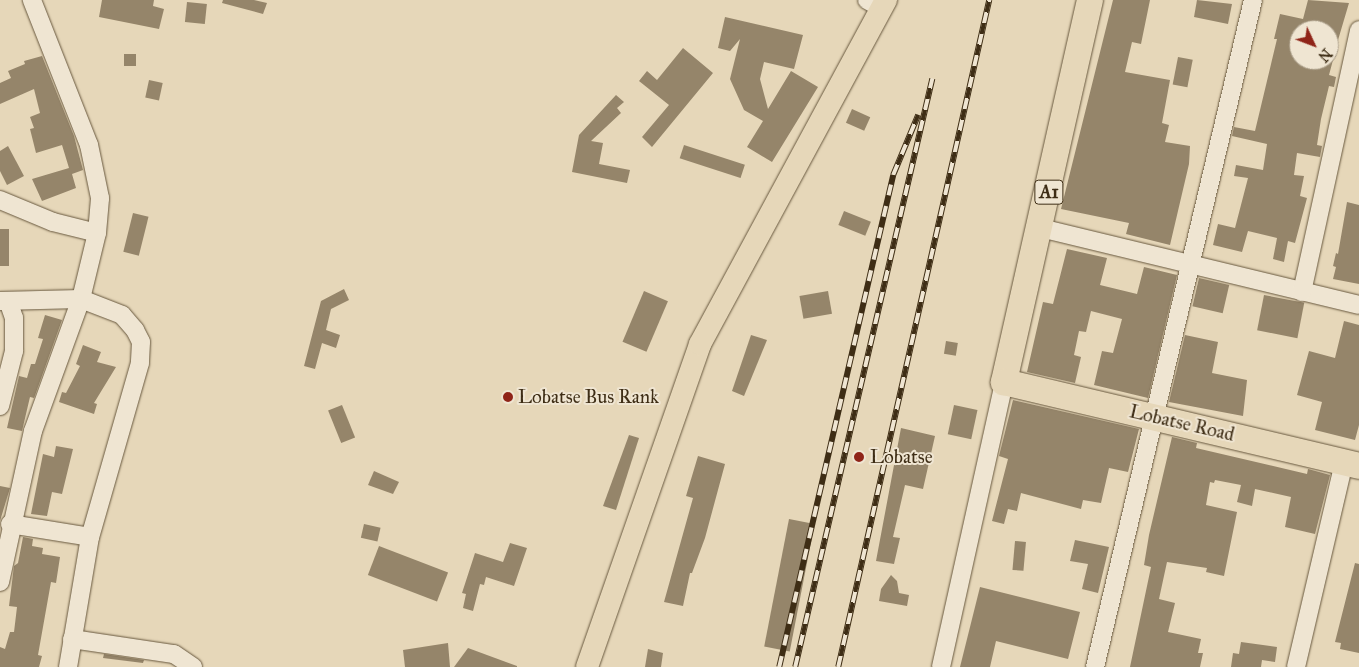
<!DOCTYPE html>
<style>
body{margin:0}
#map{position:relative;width:1359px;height:667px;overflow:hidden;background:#e6d7b9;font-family:"IM FELL Great Primer",serif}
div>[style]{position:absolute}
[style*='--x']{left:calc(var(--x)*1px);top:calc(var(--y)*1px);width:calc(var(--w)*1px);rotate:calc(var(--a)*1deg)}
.building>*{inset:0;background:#95856a;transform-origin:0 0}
.roads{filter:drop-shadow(0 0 1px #68583e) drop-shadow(0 0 1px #68583e)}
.minor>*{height:18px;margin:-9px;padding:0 9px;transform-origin:9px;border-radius:9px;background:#efe5d2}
.major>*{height:22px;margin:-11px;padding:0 11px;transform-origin:11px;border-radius:11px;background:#e6d7b9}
.highway>*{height:26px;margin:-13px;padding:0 13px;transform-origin:13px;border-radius:13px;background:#e6d7b9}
.rail>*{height:5.5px;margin-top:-2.75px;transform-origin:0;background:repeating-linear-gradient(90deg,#efe5d2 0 11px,#3e2d15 0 22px);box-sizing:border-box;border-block:1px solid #3e2d15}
.dots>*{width:14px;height:14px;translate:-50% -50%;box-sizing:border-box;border:2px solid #efe5d2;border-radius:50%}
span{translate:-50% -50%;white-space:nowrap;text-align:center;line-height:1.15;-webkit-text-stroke:4px #efe5d2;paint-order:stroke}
.shield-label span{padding:1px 4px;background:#efe5d2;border:1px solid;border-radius:4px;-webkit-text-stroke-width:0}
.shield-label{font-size:18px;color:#3e2d15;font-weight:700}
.poi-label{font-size:19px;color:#3e2d15}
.left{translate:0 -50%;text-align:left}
.street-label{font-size:19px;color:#3e2d15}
.north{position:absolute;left:1289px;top:20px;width:50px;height:50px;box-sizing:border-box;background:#efe5d2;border:1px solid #a89b86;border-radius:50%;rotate:133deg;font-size:14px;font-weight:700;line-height:20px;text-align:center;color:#3e2d15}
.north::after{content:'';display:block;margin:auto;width:18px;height:22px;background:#8f2418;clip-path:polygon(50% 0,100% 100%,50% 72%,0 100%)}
</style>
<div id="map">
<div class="building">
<i style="clip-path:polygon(102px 0,154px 0,153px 6px,164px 9px,159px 29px,99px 17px)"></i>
<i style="clip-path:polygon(223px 0,254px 0,267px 3px,263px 14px,222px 3px)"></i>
<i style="clip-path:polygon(1113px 0,1150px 0,1141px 44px,1132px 42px,1125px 72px,1170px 80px,1162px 123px,1169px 125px,1165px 142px,1190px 146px,1189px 164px,1170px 245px,1126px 234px,1129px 223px,1061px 209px)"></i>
<i style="clip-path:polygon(1197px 0,1232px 4px,1228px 24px,1194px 17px)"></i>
<i style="clip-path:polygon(1308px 0,1349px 3px,1333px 57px,1329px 57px,1329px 30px,1299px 30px,1299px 60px,1333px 60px,1329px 75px,1336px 77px,1334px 87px,1329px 86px,1321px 119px,1317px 145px,1322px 146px,1320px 157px,1297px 153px,1294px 175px,1304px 176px,1300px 196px,1307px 198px,1295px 243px,1288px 241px,1284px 262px,1273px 259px,1277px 238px,1248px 231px,1242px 252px,1213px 245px,1218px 224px,1235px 228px,1248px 178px,1234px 176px,1236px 165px,1263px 170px,1267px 144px,1232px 136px,1234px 127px,1255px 131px,1277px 39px,1274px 39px,1280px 14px,1303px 19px)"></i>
<i style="left:187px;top:2px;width:20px;height:20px;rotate:6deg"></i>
<i style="clip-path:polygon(725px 17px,803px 35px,794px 69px,764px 62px,760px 79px,768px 109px,791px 71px,818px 87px,772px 162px,747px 147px,763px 121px,744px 110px,730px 79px,740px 39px,730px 51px,718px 48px)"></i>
<i style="clip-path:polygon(683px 48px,713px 73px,652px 147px,642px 137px,669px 105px,639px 81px,647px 71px,657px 80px)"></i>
<i style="left:124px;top:54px;width:12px;height:12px"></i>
<i style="clip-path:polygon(42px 56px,74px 136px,83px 170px,72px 174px,76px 188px,42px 201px,32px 179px,69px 168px,62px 145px,36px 153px,30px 129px,34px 128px,30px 117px,40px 113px,34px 89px,0 104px,0 83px,11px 78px,8px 71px,25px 64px,24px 61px)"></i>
<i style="left:1178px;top:57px;width:15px;height:28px;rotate:11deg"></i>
<i style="left:149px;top:80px;width:14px;height:18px;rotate:12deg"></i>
<i style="clip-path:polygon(616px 95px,624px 102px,617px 108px,621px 113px,591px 141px,603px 143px,599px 164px,630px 170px,627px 183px,572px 172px,579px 135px)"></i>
<i style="left:852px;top:109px;width:20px;height:15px;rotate:24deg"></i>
<i style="left:684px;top:145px;width:64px;height:14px;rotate:18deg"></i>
<i style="clip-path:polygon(8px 146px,24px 176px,7px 185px,0 171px,0 151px)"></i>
<i style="clip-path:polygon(1347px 202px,1359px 205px,1359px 284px,1333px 279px,1336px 267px,1333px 266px,1336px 253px,1338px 254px)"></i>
<i style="left:844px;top:211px;width:29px;height:15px;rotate:22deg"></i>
<i style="left:133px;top:213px;width:16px;height:40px;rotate:14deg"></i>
<i style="left:0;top:229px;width:9px;height:37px"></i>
<i style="clip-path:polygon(1067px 249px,1107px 258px,1100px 285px,1137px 294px,1144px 267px,1177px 275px,1148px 398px,1094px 385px,1102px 351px,1113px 353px,1122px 319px,1091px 311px,1086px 332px,1079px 331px,1074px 355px,1081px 357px,1075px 383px,1027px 372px,1043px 302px,1053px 304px)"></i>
<i style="left:1199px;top:278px;width:31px;height:29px;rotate:13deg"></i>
<i style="clip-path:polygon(344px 289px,349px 300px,331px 309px,326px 330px,340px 335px,336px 348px,322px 343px,315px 369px,304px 366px,321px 301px)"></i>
<i style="left:644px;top:291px;width:26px;height:55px;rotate:23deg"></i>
<i style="left:828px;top:291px;width:23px;height:29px;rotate:80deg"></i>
<i style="left:1264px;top:295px;width:41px;height:36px;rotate:11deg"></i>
<i style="clip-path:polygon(45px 315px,62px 320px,34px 398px,30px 397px,22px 431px,7px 428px,19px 376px,27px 378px,31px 364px,35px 364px,43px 339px,38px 338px)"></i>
<i style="clip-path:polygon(1344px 321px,1359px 325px,1359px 425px,1355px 440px,1315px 430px,1322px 402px,1297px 395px,1309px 351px,1335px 358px)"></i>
<i style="clip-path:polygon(751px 335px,767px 340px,744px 396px,732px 391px)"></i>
<i style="clip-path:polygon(1185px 335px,1218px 342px,1212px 373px,1247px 380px,1243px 416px,1169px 402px)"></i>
<i style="left:946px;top:341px;width:12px;height:13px;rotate:9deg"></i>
<i style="clip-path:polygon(83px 345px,101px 352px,97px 362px,116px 367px,94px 403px,97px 404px,94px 414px,59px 402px,62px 392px,66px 393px,80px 366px,76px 364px)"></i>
<i style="clip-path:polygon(1013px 400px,1139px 429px,1128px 472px,1109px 468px,1101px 503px,1083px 500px,1081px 509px,1021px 493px,1017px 511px,1008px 509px,1004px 524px,992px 521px,1008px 459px,999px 456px)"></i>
<i style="left:342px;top:405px;width:35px;height:15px;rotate:68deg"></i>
<i style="left:954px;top:405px;width:24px;height:30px;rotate:12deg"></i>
<i style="clip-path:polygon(901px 428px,935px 436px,923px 489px,905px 485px,893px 537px,900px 538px,894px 564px,876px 561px)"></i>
<i style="clip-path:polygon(629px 435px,639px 438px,616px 510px,603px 506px)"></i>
<i style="clip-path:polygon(1172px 437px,1197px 443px,1196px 448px,1307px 474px,1308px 469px,1330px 475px,1315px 534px,1285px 527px,1291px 497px,1255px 489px,1252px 506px,1237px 502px,1241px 485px,1215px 480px,1214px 483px,1210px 482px,1206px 505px,1237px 512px,1224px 576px,1206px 572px,1207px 568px,1167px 562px,1159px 599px,1175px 603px,1168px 632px,1201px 639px,1198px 653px,1203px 653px,1200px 667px,1130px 667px,1151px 567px,1144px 565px,1149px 535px)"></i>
<i style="clip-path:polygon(56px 446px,73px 449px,62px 494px,52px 492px,47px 516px,31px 514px,43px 454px,54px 457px)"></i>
<i style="clip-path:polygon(698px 456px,725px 464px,705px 538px,692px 573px,690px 573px,683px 606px,664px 602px,693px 498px,686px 496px)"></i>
<i style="clip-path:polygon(374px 471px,399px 482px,393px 494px,368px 485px)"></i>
<i style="clip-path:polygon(0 486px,10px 488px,0 521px)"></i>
<i style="left:789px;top:519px;width:26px;height:130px;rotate:11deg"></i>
<i style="left:364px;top:524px;width:17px;height:14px;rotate:13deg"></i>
<i style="clip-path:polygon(23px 537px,33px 539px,32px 546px,43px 548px,42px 554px,60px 557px,56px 583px,51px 582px,38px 655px,42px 656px,39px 667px,0 667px,0 647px,5px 649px,10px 632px,14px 632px,17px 607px,9px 606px,14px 566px,18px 563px)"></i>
<i style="clip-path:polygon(1075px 540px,1109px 547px,1098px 593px,1082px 589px,1088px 564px,1070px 561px)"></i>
<i style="left:1015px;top:541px;width:11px;height:29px;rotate:5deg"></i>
<i style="clip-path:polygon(510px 543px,527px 548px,514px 586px,486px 577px,484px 585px,480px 584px,473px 611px,463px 608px,466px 594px,462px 593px,475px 553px,503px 562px)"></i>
<i style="left:379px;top:546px;width:74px;height:31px;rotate:21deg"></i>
<i style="clip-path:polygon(1355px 563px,1359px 564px,1359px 653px,1340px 649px,1341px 643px,1335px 642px)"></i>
<i style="clip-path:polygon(891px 575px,897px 581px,899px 593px,909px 595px,907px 606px,879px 601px,881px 589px)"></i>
<i style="clip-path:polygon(980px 587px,1080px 612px,1068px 659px,996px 641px,990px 667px,960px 667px)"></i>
<i style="clip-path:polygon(1241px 642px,1277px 647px,1275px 662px,1262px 660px,1261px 667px,1231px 667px,1233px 653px,1239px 654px)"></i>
<i style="clip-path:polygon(448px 643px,450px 667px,405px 667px,403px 650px)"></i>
<i style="clip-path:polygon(468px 648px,517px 666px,517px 667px,454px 667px)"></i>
<i style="clip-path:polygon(648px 649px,663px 653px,661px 667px,645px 667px)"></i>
<i style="clip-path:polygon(104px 654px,144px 660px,143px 663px,103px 658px)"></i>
</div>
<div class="roads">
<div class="minor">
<i style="--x:867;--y:0;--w:17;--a:28"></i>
<i style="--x:0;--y:200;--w:57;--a:22.5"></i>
<i style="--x:53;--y:222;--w:45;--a:14"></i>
<i style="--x:1041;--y:228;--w:327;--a:13.6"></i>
<i style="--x:1302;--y:292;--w:268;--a:-77.7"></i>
<i style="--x:0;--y:301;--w:81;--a:-1.4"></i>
<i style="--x:81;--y:299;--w:44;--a:21.3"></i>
<i style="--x:122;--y:315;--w:20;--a:49"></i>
<i style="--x:135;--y:330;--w:13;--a:63"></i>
<i style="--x:141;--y:342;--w:21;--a:93"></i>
<i style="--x:140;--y:363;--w:181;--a:106"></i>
<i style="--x:90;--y:537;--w:132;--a:99.6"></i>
<i style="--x:0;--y:406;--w:57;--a:-75.7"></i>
<i style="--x:14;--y:351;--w:33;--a:-90"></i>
<i style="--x:14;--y:318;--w:18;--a:-109"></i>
<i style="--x:10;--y:524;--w:81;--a:9.2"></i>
<i style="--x:0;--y:582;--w:155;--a:-77.7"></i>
<i style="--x:33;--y:431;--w:140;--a:-70"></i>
<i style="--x:81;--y:299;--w:68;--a:-76.4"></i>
<i style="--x:97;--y:233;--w:35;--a:-85"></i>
<i style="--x:100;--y:198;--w:54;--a:-101.7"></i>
<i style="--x:89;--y:145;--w:156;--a:-111.5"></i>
<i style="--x:72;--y:639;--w:103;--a:8.4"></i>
<i style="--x:174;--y:654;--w:23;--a:34"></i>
<i style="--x:941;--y:667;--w:292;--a:-77.5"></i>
<i style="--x:1095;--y:667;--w:685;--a:-76.67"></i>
<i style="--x:1296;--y:667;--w:211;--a:-76.8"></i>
</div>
<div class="major">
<i style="--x:587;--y:667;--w:342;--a:-70.7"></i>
<i style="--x:700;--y:344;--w:391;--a:-61.6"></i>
</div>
<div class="highway">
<i style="--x:1090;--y:0;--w:392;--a:102.7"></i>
<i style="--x:1004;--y:382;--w:365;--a:13.3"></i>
</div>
</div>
<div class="rail">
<i style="--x:779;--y:667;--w:505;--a:-76.95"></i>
<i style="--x:893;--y:175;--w:65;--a:-67.4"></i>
<i style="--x:795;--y:667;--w:604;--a:-76.88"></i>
<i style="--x:838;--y:667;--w:684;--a:-77.24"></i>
</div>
<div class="dots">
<i style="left:508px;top:397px;background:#8f2418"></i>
<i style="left:859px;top:457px;background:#8f2418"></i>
</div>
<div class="shield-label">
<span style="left:1049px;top:192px">A1</span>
</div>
<div class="poi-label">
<span class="left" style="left:518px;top:397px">Lobatse Bus Rank</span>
<span class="left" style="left:870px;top:457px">Lobatse</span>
</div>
<div class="street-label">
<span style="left:1182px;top:423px;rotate:13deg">Lobatse Road</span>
</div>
<div class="north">N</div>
</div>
